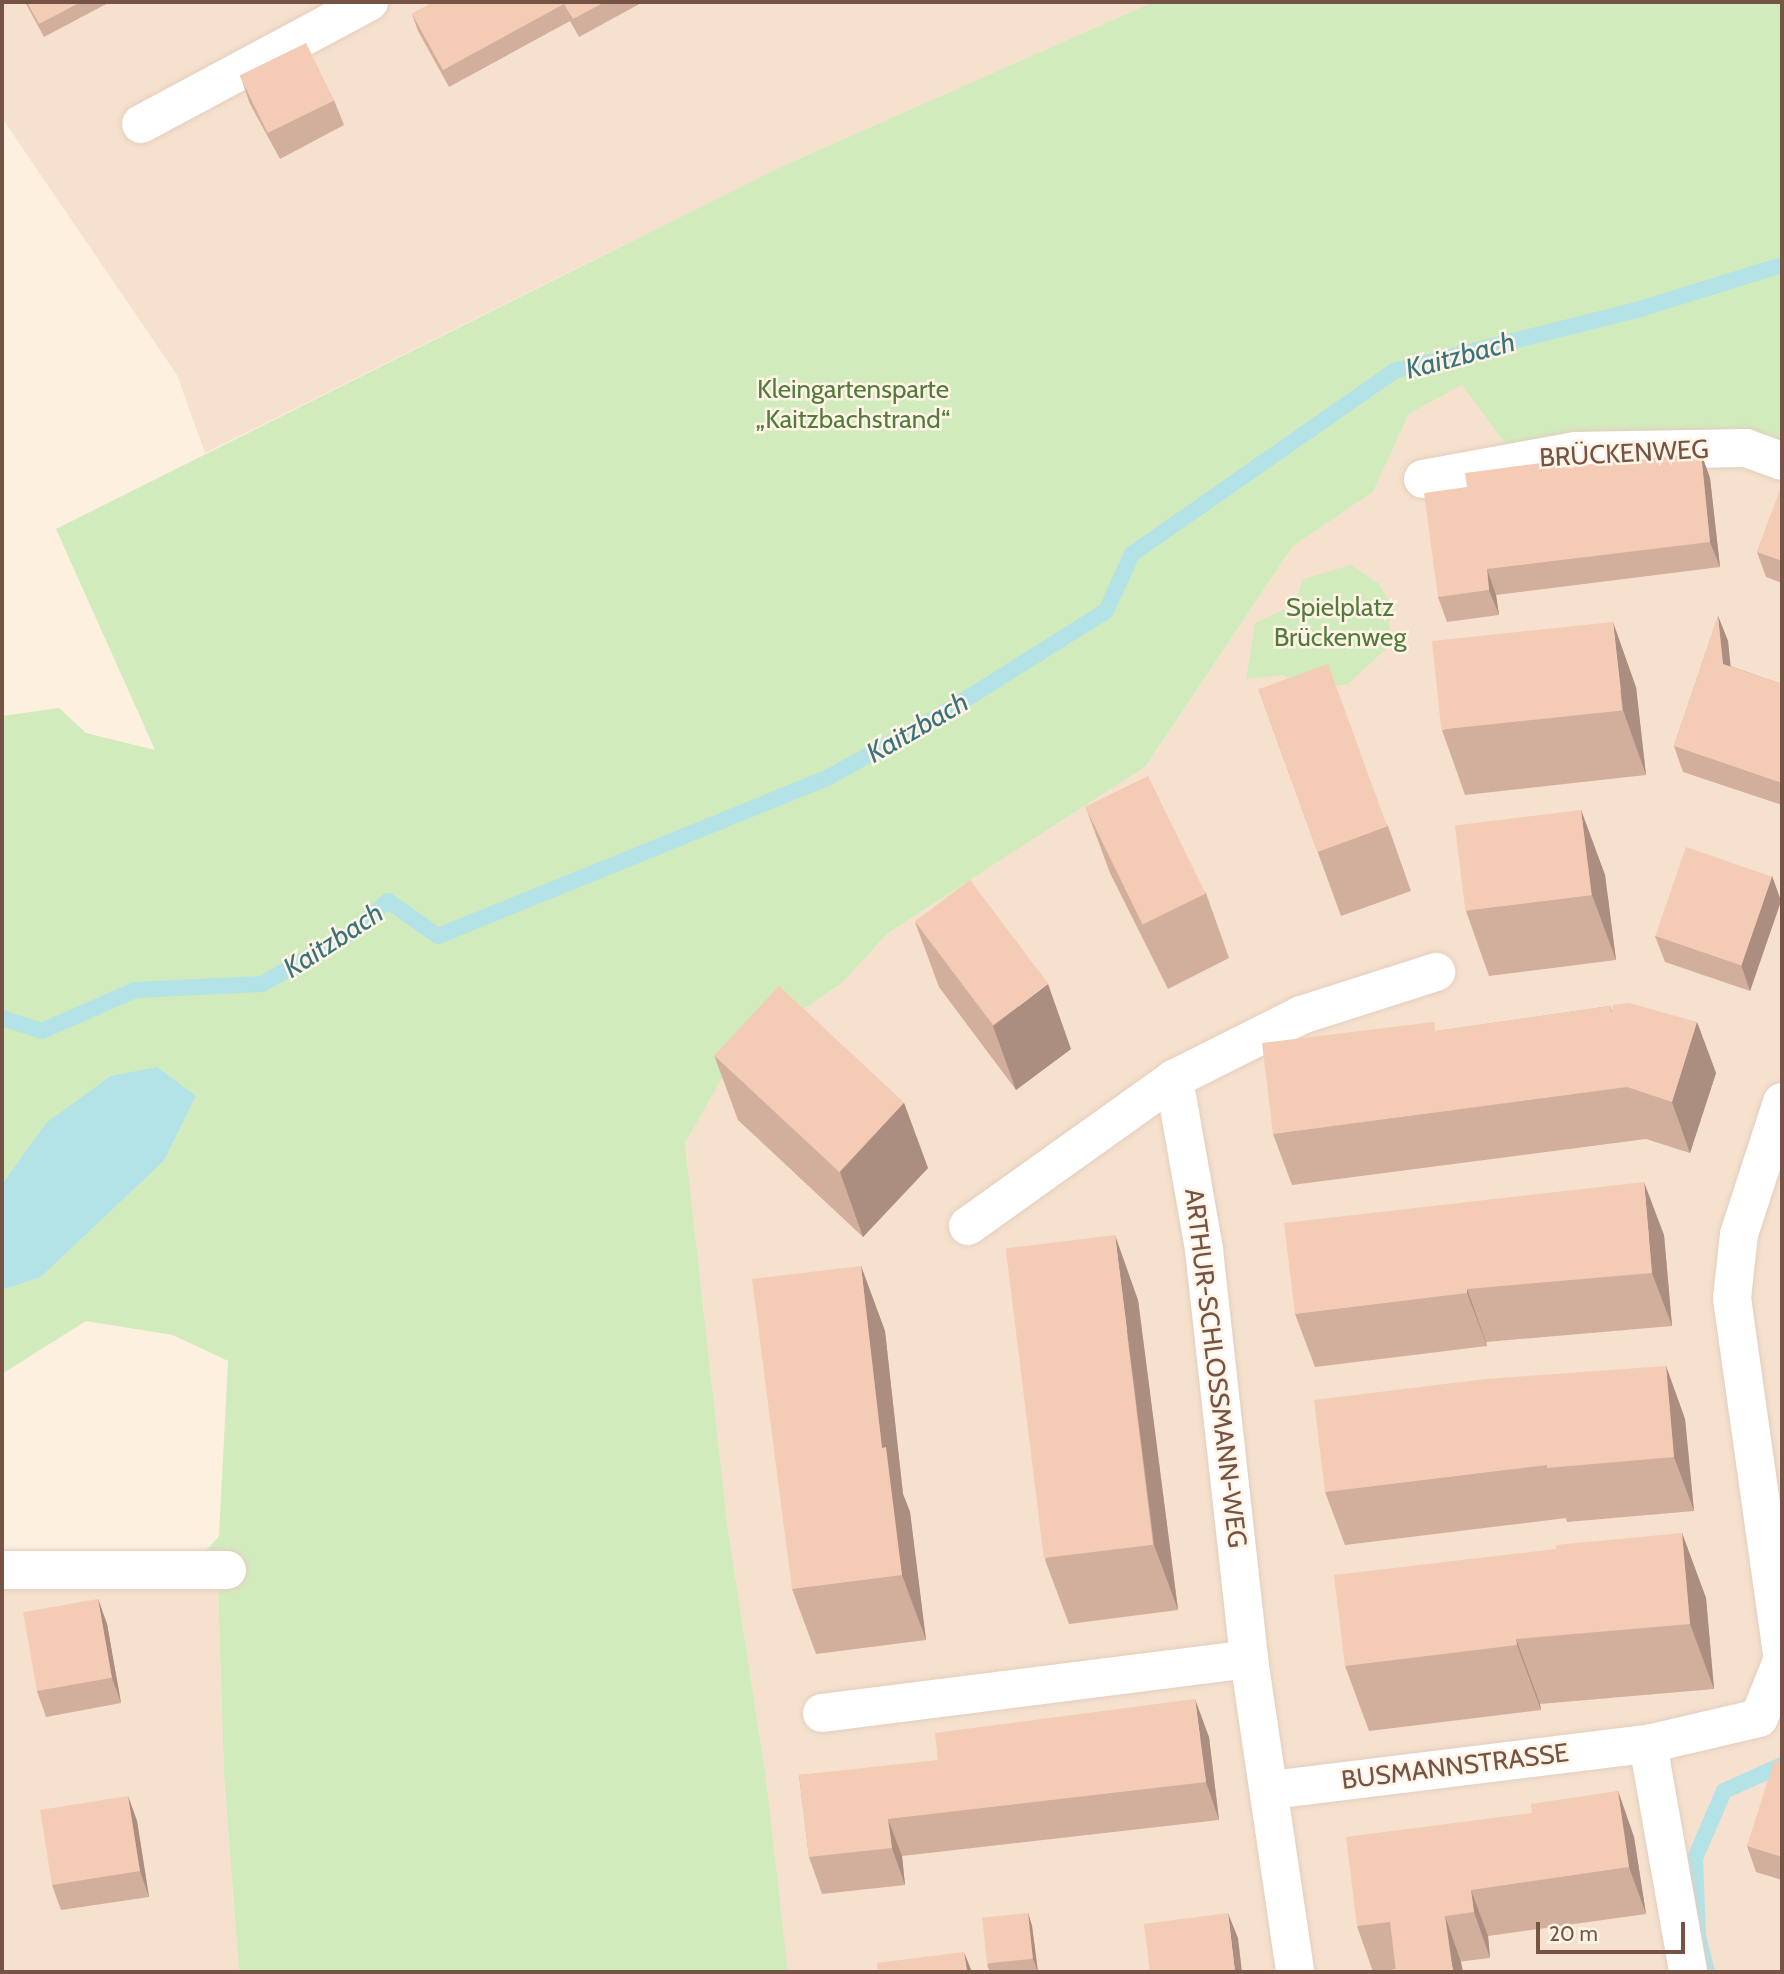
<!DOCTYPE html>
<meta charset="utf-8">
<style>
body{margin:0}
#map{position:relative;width:1784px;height:1974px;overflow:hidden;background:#fdf0df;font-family:Cabin,sans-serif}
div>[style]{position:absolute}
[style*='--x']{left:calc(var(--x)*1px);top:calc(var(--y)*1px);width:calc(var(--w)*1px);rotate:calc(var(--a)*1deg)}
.residential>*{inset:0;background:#f5e1cd}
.green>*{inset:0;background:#d2ebbd}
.water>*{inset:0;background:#b3e2e7}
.stream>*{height:16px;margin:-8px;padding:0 8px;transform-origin:8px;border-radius:8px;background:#b3e2e7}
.roads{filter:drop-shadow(0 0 2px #e4cdbe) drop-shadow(0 0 2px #e4cdbe)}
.minor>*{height:38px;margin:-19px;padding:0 19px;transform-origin:19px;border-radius:19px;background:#fff}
.wall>*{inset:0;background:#d2af9c}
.shaded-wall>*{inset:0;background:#ab8e7f}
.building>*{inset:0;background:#f4cbb5;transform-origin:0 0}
span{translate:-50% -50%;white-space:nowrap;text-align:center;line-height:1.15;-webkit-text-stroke:5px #fff4e6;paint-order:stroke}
.park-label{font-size:26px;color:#527b3d}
.street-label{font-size:26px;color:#755445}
.water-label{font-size:28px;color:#39737c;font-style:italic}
.frame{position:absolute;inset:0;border:4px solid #755445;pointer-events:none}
.scale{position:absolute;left:1536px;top:1922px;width:149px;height:32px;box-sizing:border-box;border:4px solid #755445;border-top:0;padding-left:9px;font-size:21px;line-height:24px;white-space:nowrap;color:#755445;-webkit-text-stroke:5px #fff4e6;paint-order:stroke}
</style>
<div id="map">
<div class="residential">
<i style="clip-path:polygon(2px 2px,1153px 2px,774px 170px,205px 453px,177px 375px,2px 118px)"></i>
<i style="clip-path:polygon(1462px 385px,1782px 461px,1782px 1972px,639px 1972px,765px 1771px,728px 1529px,685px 1143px,735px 1056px,842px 983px,888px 933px,1145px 767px,1293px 546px,1373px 492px,1409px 414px)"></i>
<i style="clip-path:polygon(2px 1586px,218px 1588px,224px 1776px,239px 1972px,2px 1972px)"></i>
</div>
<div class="green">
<i style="clip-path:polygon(1153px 2px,1782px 2px,1782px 447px,1518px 461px,1462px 385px,1409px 414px,1373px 492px,1293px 546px,1145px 767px,888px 933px,842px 983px,735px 1056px,685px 1143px,728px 1529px,765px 1771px,788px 1972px,239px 1972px,224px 1776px,218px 1588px,202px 1555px,219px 1536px,228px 1361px,173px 1335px,86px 1321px,2px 1374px,2px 1290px,41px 1277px,164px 1161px,196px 1096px,46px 1123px,2px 1184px,2px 716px,59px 708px,86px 733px,155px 750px,56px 529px,774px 170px)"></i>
<i style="clip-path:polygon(1351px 565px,1379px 584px,1390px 603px,1389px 646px,1348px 684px,1310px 689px,1283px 675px,1246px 679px,1255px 623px,1294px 605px,1303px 579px)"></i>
</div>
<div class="water">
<i style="clip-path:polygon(157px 1067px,196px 1096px,164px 1161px,41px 1277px,2px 1290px,2px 1184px,46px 1123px,111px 1076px)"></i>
</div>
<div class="stream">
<i style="--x:2;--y:1018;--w:42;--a:18"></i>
<i style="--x:42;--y:1031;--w:102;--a:-23.8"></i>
<i style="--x:135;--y:990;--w:127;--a:-2.7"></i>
<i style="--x:262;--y:984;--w:100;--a:-29.9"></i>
<i style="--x:349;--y:934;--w:51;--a:-40.2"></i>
<i style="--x:388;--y:901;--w:61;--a:35"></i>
<i style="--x:438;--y:936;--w:420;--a:-22.1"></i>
<i style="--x:827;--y:778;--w:122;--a:-28.9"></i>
<i style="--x:934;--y:719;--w:203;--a:-32.1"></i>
<i style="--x:1106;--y:611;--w:63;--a:-65.5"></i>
<i style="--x:1132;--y:554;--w:320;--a:-34.9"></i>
<i style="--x:1394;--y:371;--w:254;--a:-14.1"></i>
<i style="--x:1640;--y:309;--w:149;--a:-17.2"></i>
<i style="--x:1707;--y:1972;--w:37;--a:-104"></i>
<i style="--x:1698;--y:1936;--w:78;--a:-92.2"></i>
<i style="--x:1695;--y:1858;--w:73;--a:-66.6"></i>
<i style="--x:1724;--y:1791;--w:64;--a:-24.1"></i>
</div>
<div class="roads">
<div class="minor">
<i style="--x:141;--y:124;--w:259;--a:-28.2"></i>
<i style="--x:1423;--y:479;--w:155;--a:-10.4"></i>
<i style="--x:1575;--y:451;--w:171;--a:-1"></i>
<i style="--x:1746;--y:448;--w:38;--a:20"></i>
<i style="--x:1174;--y:1079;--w:174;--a:80"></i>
<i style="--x:1204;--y:1250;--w:411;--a:83.7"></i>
<i style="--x:1249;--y:1659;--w:316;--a:81.6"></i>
<i style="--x:1782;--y:1102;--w:139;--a:108"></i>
<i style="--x:1739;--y:1234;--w:64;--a:96.2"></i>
<i style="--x:1732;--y:1298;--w:358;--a:82"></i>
<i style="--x:968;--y:1226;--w:253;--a:-35.5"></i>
<i style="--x:1174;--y:1079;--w:142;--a:-26.7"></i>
<i style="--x:1301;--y:1015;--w:142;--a:-17.7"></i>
<i style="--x:2;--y:1570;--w:225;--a:0"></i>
<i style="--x:822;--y:1713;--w:430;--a:-7.2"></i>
<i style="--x:1648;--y:1744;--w:231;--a:80"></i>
<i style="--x:1271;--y:1790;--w:380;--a:-7"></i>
<i style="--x:1648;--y:1744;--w:114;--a:-13.2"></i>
<i style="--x:1759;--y:1718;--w:61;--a:-68"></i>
</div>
</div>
<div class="wall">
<i style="clip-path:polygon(25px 2px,110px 2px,44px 37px)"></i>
<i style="clip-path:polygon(434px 2px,643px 2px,579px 37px,570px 21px,449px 87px,418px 31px,412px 14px)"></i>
<i style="clip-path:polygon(241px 78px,334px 100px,344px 125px,280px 159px,250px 104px)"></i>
<i style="clip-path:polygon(1701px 453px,1710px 478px,1720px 567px,1496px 595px,1499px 615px,1447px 622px,1438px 597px,1467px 487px,1558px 468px)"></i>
<i style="clip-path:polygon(1782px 487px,1782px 583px,1766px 577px,1757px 552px)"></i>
<i style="clip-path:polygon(1718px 616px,1728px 641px,1730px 666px,1782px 684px,1782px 805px,1683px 772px,1674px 746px)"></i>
<i style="clip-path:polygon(1636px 687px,1646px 775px,1465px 795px,1442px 730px)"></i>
<i style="clip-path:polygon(1258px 688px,1388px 826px,1411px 891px,1341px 916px)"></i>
<i style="clip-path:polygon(1086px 808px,1206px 893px,1229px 958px,1168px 989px,1110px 873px)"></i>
<i style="clip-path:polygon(1581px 810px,1605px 875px,1616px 960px,1489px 976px,1466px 911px)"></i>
<i style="clip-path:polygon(1772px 876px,1781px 901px,1750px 991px,1665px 962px,1655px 936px)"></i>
<i style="clip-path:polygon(915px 922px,1071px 1049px,1016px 1090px,939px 987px)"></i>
<i style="clip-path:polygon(1610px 1006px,1612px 1011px,1697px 1022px,1716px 1073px,1690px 1153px,1646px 1139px,1292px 1185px,1273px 1134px,1437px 1031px)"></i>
<i style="clip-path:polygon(714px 1055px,904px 1103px,928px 1168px,863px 1237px,738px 1120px)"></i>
<i style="clip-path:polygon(1664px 1235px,1672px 1326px,1486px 1342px,1487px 1346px,1315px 1367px,1295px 1314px)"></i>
<i style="clip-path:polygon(861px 1266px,885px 1331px,903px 1494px,910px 1512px,926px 1640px,816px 1654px,792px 1589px)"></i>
<i style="clip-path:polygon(1138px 1300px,1178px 1610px,1069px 1624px,1045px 1560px)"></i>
<i style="clip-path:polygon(1666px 1366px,1685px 1419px,1694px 1511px,1567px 1522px,1566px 1518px,1345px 1545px,1325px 1492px)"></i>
<i style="clip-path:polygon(1682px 1533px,1706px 1598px,1714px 1689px,1540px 1704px,1541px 1710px,1369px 1731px,1345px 1666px)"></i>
<i style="clip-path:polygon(98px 1599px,107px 1624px,121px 1703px,46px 1717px,37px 1691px)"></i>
<i style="clip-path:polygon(1209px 1737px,1219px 1820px,902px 1856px,905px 1885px,822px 1894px,809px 1857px,799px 1775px)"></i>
<i style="clip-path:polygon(1782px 1763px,1782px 1880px,1756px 1872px,1747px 1846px)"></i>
<i style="clip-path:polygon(1618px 1791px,1634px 1837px,1646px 1914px,1488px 1936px,1490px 1958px,1373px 1972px,1357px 1926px,1532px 1813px)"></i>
<i style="clip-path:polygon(128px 1796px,137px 1821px,149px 1897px,61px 1910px,52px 1885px)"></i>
<i style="clip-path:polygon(1028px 1913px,1032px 1926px,1038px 1972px,990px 1972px,987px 1965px)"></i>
</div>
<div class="shaded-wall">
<i style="clip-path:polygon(1701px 453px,1710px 478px,1720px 567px,1710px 542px)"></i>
<i style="clip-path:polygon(1487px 569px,1496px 595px,1499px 615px,1489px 590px)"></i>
<i style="clip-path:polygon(1718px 616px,1728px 641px,1733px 689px,1723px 664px)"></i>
<i style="clip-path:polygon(1613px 622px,1636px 687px,1646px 775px,1623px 710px)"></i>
<i style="clip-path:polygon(1581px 810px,1605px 875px,1616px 960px,1592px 895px)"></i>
<i style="clip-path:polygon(1772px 876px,1781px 901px,1750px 991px,1741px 965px)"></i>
<i style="clip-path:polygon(1048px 984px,1071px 1049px,1016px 1090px,993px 1026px)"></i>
<i style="clip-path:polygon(1697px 1022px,1716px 1073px,1690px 1153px,1672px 1102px)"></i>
<i style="clip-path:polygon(904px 1103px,928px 1168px,863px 1237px,840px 1172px)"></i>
<i style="clip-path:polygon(1644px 1182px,1664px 1235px,1672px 1326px,1652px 1273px)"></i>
<i style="clip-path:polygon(1115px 1235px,1138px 1300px,1178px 1610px,1154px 1545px)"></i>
<i style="clip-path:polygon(861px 1266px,885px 1331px,903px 1494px,910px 1512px,926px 1640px,902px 1575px,882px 1448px)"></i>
<i style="clip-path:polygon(1467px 1289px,1486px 1342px,1487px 1346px,1467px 1293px)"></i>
<i style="clip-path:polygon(1666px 1366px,1685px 1419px,1694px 1511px,1674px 1457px)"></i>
<i style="clip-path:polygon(1682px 1533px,1706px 1598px,1714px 1689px,1690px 1624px)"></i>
<i style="clip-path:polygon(98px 1599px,107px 1624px,121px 1703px,112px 1678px)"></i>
<i style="clip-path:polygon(1516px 1639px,1540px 1704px,1541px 1710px,1517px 1645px)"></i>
<i style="clip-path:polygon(1195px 1699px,1209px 1737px,1219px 1820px,1206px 1782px)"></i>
<i style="clip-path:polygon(1618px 1791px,1634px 1837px,1646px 1914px,1629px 1867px)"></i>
<i style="clip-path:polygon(128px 1796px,137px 1821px,149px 1897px,140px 1871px)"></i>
<i style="clip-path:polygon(888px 1819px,902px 1856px,905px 1885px,892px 1848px)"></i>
<i style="clip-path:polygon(1471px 1890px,1488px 1936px,1490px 1958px,1474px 1912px)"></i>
<i style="clip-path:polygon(1028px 1913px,1032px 1926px,1038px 1972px,1033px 1959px)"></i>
<i style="clip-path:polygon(1228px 1913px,1238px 1938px,1242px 1972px,1235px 1972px)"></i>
<i style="clip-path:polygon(1445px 1916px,1461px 1962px,1463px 1972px,1453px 1972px)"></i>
<i style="clip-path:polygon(964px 1952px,972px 1972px,967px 1972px)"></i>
</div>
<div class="building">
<i style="clip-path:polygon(27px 2px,81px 2px,39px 24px)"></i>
<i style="clip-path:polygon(434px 2px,605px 2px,573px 19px,564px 4px,443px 70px,412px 14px)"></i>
<i style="left:306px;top:43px;width:64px;height:74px;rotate:64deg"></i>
<i style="clip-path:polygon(1701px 453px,1710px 542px,1487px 569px,1489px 590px,1438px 597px,1424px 493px,1467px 487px,1465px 473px,1556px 461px,1557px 468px)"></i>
<i style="clip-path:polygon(1781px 487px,1782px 487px,1782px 561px,1757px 552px)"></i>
<i style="clip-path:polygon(1718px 616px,1723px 664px,1782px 684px,1782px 783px,1674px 746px)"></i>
<i style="left:1613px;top:622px;width:89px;height:182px;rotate:84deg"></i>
<i style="left:1328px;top:664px;width:173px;height:74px;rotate:70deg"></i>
<i style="left:1148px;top:776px;width:131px;height:70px;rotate:64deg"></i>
<i style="left:1581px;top:810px;width:86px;height:127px;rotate:83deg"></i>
<i style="left:1686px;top:847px;width:91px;height:94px;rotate:19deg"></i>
<i style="left:970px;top:880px;width:130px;height:69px;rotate:53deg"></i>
<i style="left:779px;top:986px;width:171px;height:95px;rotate:43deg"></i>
<i style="clip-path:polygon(1629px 1003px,1697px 1022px,1672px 1102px,1627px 1087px,1273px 1134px,1262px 1043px,1434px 1022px,1435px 1031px,1610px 1006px,1611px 1013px,1613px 1005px)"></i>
<i style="clip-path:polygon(1644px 1182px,1652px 1273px,1467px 1289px,1467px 1293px,1295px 1314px,1284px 1223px)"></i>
<i style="left:1115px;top:1235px;width:312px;height:110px;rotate:83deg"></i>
<i style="clip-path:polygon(861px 1266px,882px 1448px,886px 1447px,902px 1575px,792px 1589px,752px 1279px)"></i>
<i style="clip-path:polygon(1666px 1366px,1674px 1457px,1547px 1468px,1547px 1465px,1325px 1492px,1314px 1400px,1486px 1379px)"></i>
<i style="clip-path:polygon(1682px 1533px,1690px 1624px,1516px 1639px,1517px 1645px,1345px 1666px,1334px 1575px,1556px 1549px,1556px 1545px)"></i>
<i style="left:98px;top:1599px;width:80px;height:76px;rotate:80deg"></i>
<i style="clip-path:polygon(1195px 1699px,1206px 1782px,888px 1819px,892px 1848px,809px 1857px,799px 1775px,938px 1760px,935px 1733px)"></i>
<i style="clip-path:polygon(1774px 1761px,1782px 1763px,1782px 1857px,1747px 1846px)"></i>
<i style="clip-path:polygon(1618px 1791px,1629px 1867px,1471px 1890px,1474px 1912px,1445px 1916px,1453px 1972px,1396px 1972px,1390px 1922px,1357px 1926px,1346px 1837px,1532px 1813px,1531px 1804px)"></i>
<i style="left:128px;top:1796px;width:76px;height:89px;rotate:81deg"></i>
<i style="left:1028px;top:1913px;width:46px;height:46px;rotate:84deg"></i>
<i style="clip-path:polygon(1228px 1913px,1235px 1972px,1150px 1972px,1144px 1924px)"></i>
<i style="clip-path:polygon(964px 1952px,967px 1972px,878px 1972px,877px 1963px)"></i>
</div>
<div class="park-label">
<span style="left:853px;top:405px">Kleingartensparte<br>„Kaitzbachstrand“</span>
<span style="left:1340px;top:623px">Spielplatz<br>Brückenweg</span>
</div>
<div class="street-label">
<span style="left:1624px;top:454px;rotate:-3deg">BRÜCKENWEG</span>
<span style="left:1215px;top:1368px;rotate:83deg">ARTHUR-SCHLOSSMANN-WEG</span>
<span style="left:1455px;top:1767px;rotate:-7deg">BUSMANNSTRASSE</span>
</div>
<div class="water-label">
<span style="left:1460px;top:355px;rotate:-15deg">Kaitzbach</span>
<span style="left:917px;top:727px;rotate:-30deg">Kaitzbach</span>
<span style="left:333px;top:940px;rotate:-33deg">Kaitzbach</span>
</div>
<div class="frame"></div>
<div class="scale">20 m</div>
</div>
